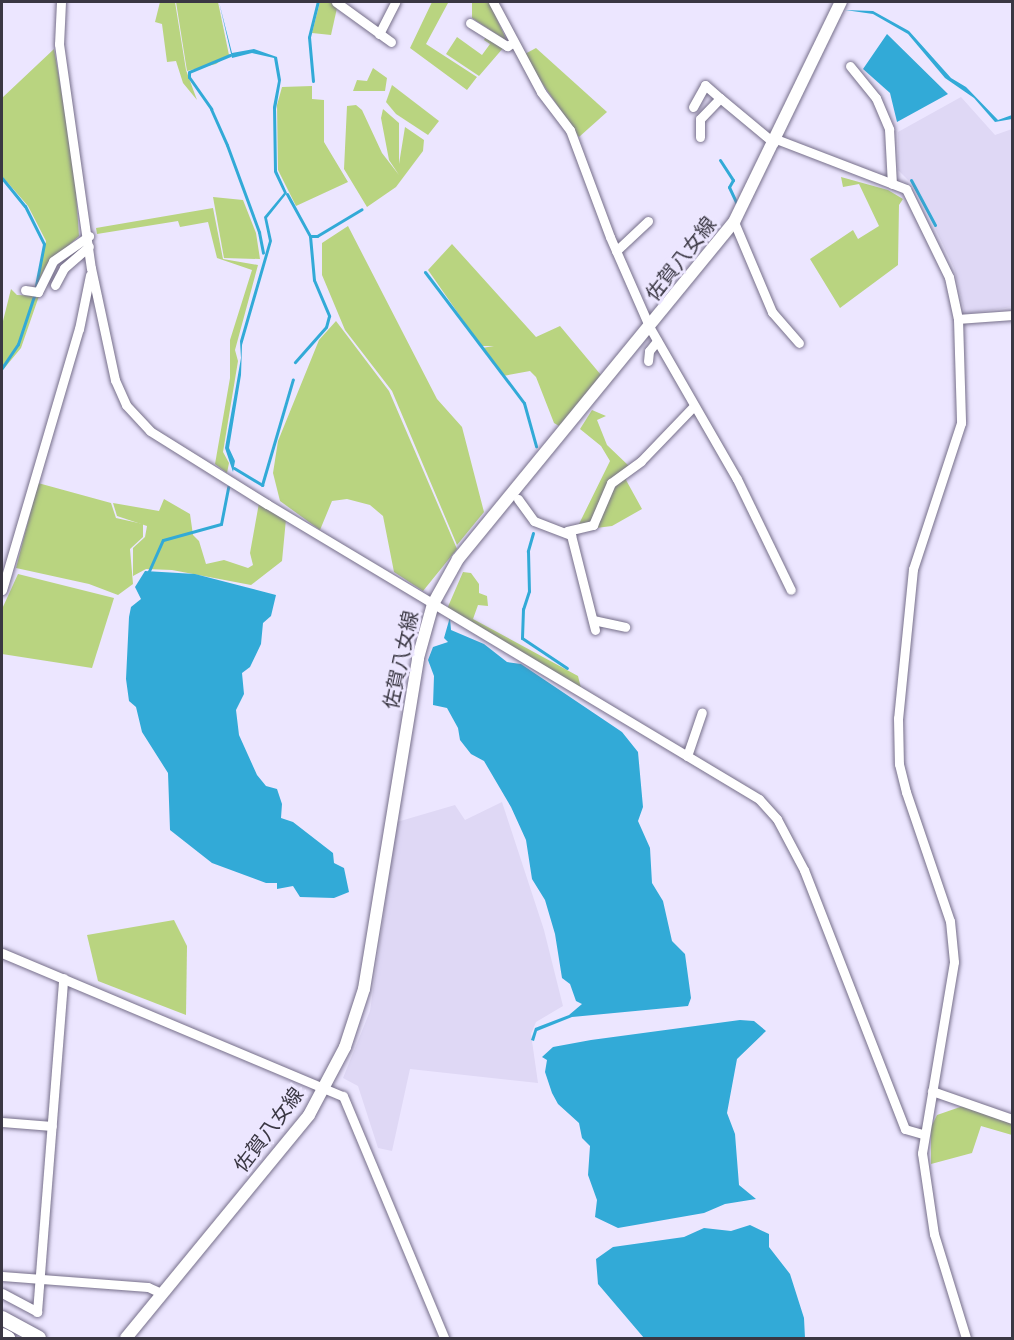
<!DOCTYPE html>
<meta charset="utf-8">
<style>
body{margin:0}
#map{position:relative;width:1014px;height:1340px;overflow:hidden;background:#ece6ff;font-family:Karla,"Noto Sans JP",sans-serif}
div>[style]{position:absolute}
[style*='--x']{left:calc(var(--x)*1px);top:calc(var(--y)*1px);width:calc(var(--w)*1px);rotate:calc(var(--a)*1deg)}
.built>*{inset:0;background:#dfd8f5}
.green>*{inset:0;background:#b9d480}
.water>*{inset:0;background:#32aad7}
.stream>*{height:3px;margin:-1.5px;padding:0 1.5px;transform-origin:1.5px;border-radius:1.5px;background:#32aad7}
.roads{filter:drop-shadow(0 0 2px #766f8a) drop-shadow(0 0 2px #766f8a)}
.minor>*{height:9px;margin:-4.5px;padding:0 4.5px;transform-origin:4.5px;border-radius:4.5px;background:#fff}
.major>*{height:12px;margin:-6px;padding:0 6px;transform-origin:6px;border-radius:6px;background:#fff}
.highway>*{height:14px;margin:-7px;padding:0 7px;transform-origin:7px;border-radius:7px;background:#fff}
span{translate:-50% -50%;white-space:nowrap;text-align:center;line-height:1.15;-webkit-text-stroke:6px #ece6ff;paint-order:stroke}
.street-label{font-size:20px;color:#3a3743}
.frame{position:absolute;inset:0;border:3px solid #3a3743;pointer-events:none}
</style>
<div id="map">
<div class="built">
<i style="clip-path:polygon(961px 97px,995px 135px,1012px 129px,1012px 307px,965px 314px,954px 268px,916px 188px,898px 170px,898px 132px)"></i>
<i style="clip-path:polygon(502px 802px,544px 930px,563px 1006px,536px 1022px,531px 1034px,538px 1083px,410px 1069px,392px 1151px,378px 1148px,358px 1086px,343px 1078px,370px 1011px,397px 822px,455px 805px,465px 820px)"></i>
</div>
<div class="green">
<i style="clip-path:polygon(160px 2px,175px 2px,186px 70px,197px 100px,183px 83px,176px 61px,167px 62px,162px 24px,155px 22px)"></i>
<i style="clip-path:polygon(176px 2px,218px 2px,229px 55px,216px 64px,187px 71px)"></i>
<i style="clip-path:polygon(320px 2px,330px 2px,337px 8px,331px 35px,312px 33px)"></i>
<i style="clip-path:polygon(432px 2px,454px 2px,448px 3px,426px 44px,477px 77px,467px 90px,410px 48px)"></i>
<i style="clip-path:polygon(472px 2px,489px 2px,507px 41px,472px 18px)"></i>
<i style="clip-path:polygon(486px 36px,504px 47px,479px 76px,446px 54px,457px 37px,482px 55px,490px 44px,484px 40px)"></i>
<i style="clip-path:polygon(536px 48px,607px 112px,579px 137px,523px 55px)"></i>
<i style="clip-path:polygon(54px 49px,74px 164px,79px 236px,46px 266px,37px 285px,46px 241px,28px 206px,2px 176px,2px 98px)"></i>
<i style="clip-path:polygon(373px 68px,387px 78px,385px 91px,353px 91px,357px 80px,367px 81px)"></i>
<i style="clip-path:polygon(392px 85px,439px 121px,428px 135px,396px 114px,386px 102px)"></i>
<i style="clip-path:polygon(312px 86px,312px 99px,324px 100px,324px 142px,348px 182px,296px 206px,278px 170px,277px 105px,282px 87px)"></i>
<i style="clip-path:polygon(356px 105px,362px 110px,382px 153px,399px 175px,389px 160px,381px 118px,383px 109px,399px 123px,399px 164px,405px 127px,424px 140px,423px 151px,396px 187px,367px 207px,344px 169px,347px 106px)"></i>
<i style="clip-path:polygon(841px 177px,888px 190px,903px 199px,899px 205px,898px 265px,840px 308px,810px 259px,853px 230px,858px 239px,879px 226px,859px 184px,843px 187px)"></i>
<i style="clip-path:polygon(213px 197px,243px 200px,256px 233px,260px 259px,224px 258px)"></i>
<i style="clip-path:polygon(213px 208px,223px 259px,258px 265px,235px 350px,238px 361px,223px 452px,229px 463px,227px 473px,215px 464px,230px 378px,230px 340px,252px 270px,217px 258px,208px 222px,180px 227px,178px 221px,97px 234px,96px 228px)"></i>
<i style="clip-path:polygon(348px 226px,437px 399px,462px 427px,484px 512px,457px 545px,392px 391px,345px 330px,322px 275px,322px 243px)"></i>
<i style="clip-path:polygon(452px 244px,536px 337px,560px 326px,601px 375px,559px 426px,554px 423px,536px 377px,530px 371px,503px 376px,482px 348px,494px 346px,481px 346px,428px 270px)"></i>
<i style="clip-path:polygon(11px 289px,17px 295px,39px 296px,21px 348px,2px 371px,2px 325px)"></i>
<i style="clip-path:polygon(336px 321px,389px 391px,457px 549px,423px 591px,394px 572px,383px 516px,370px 505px,347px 499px,332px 501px,320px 530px,280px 501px,273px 473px,278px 441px,319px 340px)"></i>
<i style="clip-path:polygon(592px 410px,606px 416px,597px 420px,607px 445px,630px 467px,626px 480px,642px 509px,612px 526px,588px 529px,579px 524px,610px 461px,601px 446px,580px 429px)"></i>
<i style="clip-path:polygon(38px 483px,111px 503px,116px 518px,143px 524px,143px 537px,130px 549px,133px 584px,118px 595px,89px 584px,16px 568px)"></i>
<i style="clip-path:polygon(164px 499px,190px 514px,193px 535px,199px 541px,206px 564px,224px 560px,248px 568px,253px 565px,250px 553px,259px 503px,286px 519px,282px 561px,251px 585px,172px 570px,146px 569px,133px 576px,133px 548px,145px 537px,147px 526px,117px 516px,113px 503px,159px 511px)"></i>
<i style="clip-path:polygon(463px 572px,471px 573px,479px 584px,479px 593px,487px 596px,488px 606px,478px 605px,473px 619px,578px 676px,581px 688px,447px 609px)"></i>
<i style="clip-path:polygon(18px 574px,114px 598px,92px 668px,2px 654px,2px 609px)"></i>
<i style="clip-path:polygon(174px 920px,187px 946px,186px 1015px,98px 981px,87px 935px)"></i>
<i style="clip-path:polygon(963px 1106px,1012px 1122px,1012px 1135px,981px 1126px,972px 1153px,931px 1164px,931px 1127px,937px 1115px)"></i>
</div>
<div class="water">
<i style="clip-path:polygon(219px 2px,232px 53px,254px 49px,277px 57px,281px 80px,276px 109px,277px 171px,287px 193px,267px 218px,272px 241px,242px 345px,241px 375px,229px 448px,235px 461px,233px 472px,225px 448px,241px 358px,240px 341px,269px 241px,264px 217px,284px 193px,274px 172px,273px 107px,278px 81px,274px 58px,252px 53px,232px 58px)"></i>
<i style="clip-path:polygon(845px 10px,873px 11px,909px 31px,951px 78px,966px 87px,998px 120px,1012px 115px,1012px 119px,995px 122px,974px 98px,945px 78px,908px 34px,873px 14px)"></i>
<i style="clip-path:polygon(887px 34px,948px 94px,897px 122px,890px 93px,863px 69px)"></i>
<i style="clip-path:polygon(145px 571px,195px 574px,276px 595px,271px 616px,263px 623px,261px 644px,250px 667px,242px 673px,244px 694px,236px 710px,239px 735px,257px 775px,266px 786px,277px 789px,282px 804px,281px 818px,293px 822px,333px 853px,334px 863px,344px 868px,349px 892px,334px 898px,300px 897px,293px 886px,277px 889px,277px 883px,266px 883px,212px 863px,170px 830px,168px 773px,142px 732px,136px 707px,129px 701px,126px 679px,129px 617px,131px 607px,141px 599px,135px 587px)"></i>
<i style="clip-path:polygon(450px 617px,451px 630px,484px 644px,507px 662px,521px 664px,622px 732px,638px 752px,643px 807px,638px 821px,650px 848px,652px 883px,663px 901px,672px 941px,685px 954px,691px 998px,688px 1006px,572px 1017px,537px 1031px,534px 1041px,531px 1040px,535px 1028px,569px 1015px,582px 1004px,576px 1001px,570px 984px,562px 978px,555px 934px,545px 900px,532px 879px,526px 840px,511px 807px,484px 761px,471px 754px,460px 740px,458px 728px,447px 708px,433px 705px,434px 676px,428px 660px,433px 647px,448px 642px,444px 638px)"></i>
<i style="clip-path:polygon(740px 1020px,754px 1021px,766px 1031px,737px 1059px,727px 1113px,735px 1134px,739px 1185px,756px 1199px,725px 1204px,704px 1213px,618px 1228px,595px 1217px,597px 1200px,588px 1175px,590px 1146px,582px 1138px,579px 1123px,558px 1104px,552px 1093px,545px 1072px,547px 1060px,542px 1057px,553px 1047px,591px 1040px)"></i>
<i style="clip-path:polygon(750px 1225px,769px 1234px,769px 1247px,790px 1274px,804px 1318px,805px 1338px,644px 1338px,598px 1284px,596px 1259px,613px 1247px,684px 1237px,704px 1228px,731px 1231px)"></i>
</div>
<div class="stream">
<i style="--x:230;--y:55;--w:44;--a:157.5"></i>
<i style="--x:189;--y:72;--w:5;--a:90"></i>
<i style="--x:189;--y:77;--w:39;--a:55"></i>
<i style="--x:211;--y:109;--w:39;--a:66"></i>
<i style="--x:227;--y:145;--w:93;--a:69.8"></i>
<i style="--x:259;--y:232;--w:21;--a:79"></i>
<i style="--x:313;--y:81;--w:44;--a:-95.2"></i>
<i style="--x:309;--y:37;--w:36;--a:-76"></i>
<i style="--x:720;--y:160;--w:24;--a:57"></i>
<i style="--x:733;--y:180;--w:8;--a:120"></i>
<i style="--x:729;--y:187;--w:17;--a:65"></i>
<i style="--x:2;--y:178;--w:36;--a:51"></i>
<i style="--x:25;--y:206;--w:42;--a:63.4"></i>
<i style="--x:44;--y:244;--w:53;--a:100.9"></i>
<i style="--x:34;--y:296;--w:51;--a:108.4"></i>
<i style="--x:18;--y:344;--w:29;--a:124"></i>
<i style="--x:911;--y:180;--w:51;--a:61.9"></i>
<i style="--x:287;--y:194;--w:48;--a:61.3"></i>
<i style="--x:310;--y:236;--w:44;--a:84.8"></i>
<i style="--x:314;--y:280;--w:39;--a:67"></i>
<i style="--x:329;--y:316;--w:11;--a:105"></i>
<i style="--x:326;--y:327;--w:47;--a:131.5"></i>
<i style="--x:310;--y:236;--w:7;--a:0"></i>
<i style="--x:317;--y:236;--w:52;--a:-31"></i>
<i style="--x:425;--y:272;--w:164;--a:52.9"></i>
<i style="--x:524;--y:403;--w:45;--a:74.4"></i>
<i style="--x:234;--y:468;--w:33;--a:31"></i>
<i style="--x:262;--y:485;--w:110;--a:-73.7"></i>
<i style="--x:533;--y:533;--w:19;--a:106"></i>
<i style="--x:528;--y:551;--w:40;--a:88.6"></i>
<i style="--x:529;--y:591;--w:19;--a:108"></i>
<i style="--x:523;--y:609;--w:29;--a:92"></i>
<i style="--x:522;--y:638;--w:54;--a:33.7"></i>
<i style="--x:149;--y:571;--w:34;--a:-66"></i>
<i style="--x:163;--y:540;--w:60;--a:-15.4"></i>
<i style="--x:221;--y:524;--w:38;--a:-79"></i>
</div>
<div class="roads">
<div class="minor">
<i style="--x:61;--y:2;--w:42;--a:92.7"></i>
<i style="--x:59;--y:44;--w:226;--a:81.9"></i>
<i style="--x:91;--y:268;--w:115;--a:77.9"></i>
<i style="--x:115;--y:380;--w:27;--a:66"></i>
<i style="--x:126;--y:405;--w:35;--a:47"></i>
<i style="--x:150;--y:431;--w:138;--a:32"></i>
<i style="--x:267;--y:504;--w:574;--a:30.95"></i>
<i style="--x:759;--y:799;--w:27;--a:48"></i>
<i style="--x:777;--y:819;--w:58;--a:62.1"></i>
<i style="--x:804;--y:870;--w:278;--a:68.7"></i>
<i style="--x:905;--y:1129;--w:19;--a:16"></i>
<i style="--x:336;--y:2;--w:68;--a:36"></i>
<i style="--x:493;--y:2;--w:102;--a:61.9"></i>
<i style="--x:541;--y:92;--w:48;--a:52.7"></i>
<i style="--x:570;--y:130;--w:114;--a:69.5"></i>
<i style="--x:610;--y:237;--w:99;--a:66.3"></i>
<i style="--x:650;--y:328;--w:174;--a:60.1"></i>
<i style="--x:737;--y:479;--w:123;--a:64.1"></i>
<i style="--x:470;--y:23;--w:44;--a:31.9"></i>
<i style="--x:507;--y:46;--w:7;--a:-27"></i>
<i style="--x:379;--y:34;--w:36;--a:-63"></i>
<i style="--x:850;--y:66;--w:41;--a:50.9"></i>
<i style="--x:876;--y:98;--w:34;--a:67"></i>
<i style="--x:889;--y:129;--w:55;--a:86.9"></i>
<i style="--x:693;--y:107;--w:25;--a:-61"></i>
<i style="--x:705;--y:85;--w:20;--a:41"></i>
<i style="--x:700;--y:137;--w:18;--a:-90"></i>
<i style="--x:700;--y:119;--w:29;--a:-46"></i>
<i style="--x:720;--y:98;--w:70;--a:39.8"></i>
<i style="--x:776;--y:139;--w:139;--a:21"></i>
<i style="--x:906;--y:189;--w:98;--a:64"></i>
<i style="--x:949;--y:277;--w:43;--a:77.9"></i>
<i style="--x:958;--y:319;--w:104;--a:88.3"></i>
<i style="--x:961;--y:423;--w:154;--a:108.2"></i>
<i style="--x:913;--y:569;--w:150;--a:95.7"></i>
<i style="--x:898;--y:718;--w:46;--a:88.8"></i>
<i style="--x:899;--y:764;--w:29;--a:76"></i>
<i style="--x:906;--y:792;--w:136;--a:71.2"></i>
<i style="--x:950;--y:921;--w:41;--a:84.4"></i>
<i style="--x:954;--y:962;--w:194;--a:99.5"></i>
<i style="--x:922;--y:1153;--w:82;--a:81.6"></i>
<i style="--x:934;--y:1234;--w:109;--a:72.9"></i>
<i style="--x:734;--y:222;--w:98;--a:67.1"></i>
<i style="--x:772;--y:312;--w:41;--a:48.9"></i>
<i style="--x:616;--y:251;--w:44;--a:-43.2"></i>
<i style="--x:55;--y:285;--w:19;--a:-62"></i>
<i style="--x:64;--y:268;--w:33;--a:-41"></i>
<i style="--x:25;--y:290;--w:13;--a:9"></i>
<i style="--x:38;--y:292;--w:34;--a:-64"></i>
<i style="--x:53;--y:261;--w:44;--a:-34.8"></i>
<i style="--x:958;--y:319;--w:54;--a:-4.2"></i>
<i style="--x:648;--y:361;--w:10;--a:-84"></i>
<i style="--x:649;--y:351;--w:13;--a:-51"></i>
<i style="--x:518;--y:499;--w:27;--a:54"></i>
<i style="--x:534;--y:521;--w:40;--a:21"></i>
<i style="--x:571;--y:535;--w:98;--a:75.8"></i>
<i style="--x:567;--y:531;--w:27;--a:-13"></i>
<i style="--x:593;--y:525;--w:46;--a:-66.8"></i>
<i style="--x:611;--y:483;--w:37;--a:-36"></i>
<i style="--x:641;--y:461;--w:75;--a:-46.1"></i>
<i style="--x:2;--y:590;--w:272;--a:-73.6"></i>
<i style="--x:79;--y:329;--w:55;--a:-78.5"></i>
<i style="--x:593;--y:620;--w:33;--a:12"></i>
<i style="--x:687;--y:756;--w:46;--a:-71.2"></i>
<i style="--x:2;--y:953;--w:370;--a:22.8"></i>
<i style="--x:343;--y:1096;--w:262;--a:67.3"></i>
<i style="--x:932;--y:1091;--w:85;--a:19.3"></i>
<i style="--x:2;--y:1122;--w:50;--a:4.6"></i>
<i style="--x:2;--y:1276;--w:146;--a:4.3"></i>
<i style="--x:148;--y:1287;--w:14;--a:25"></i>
<i style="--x:2;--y:1293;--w:40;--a:28"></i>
<i style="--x:37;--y:1312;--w:335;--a:-85.5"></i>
</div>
<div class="major">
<i style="--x:126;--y:1338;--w:288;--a:-50.6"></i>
<i style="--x:309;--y:1115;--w:77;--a:-62.1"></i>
<i style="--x:345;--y:1047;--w:61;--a:-71.9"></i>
<i style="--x:364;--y:989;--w:335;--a:-80.7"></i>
<i style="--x:418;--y:658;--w:56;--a:-74.5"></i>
<i style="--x:433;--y:604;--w:51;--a:-60.9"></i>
<i style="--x:458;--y:559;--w:436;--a:-50.7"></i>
<i style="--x:734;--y:222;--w:245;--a:-64.1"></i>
</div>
<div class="highway">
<i style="--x:2;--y:1318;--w:42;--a:28.4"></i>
<i style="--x:2;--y:1335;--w:7;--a:27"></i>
</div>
</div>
<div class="street-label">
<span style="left:681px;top:259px;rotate:-52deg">佐賀八女線</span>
<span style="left:401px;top:660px;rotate:-78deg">佐賀八女線</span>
<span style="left:269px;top:1130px;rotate:-53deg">佐賀八女線</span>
</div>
<div class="frame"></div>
</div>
